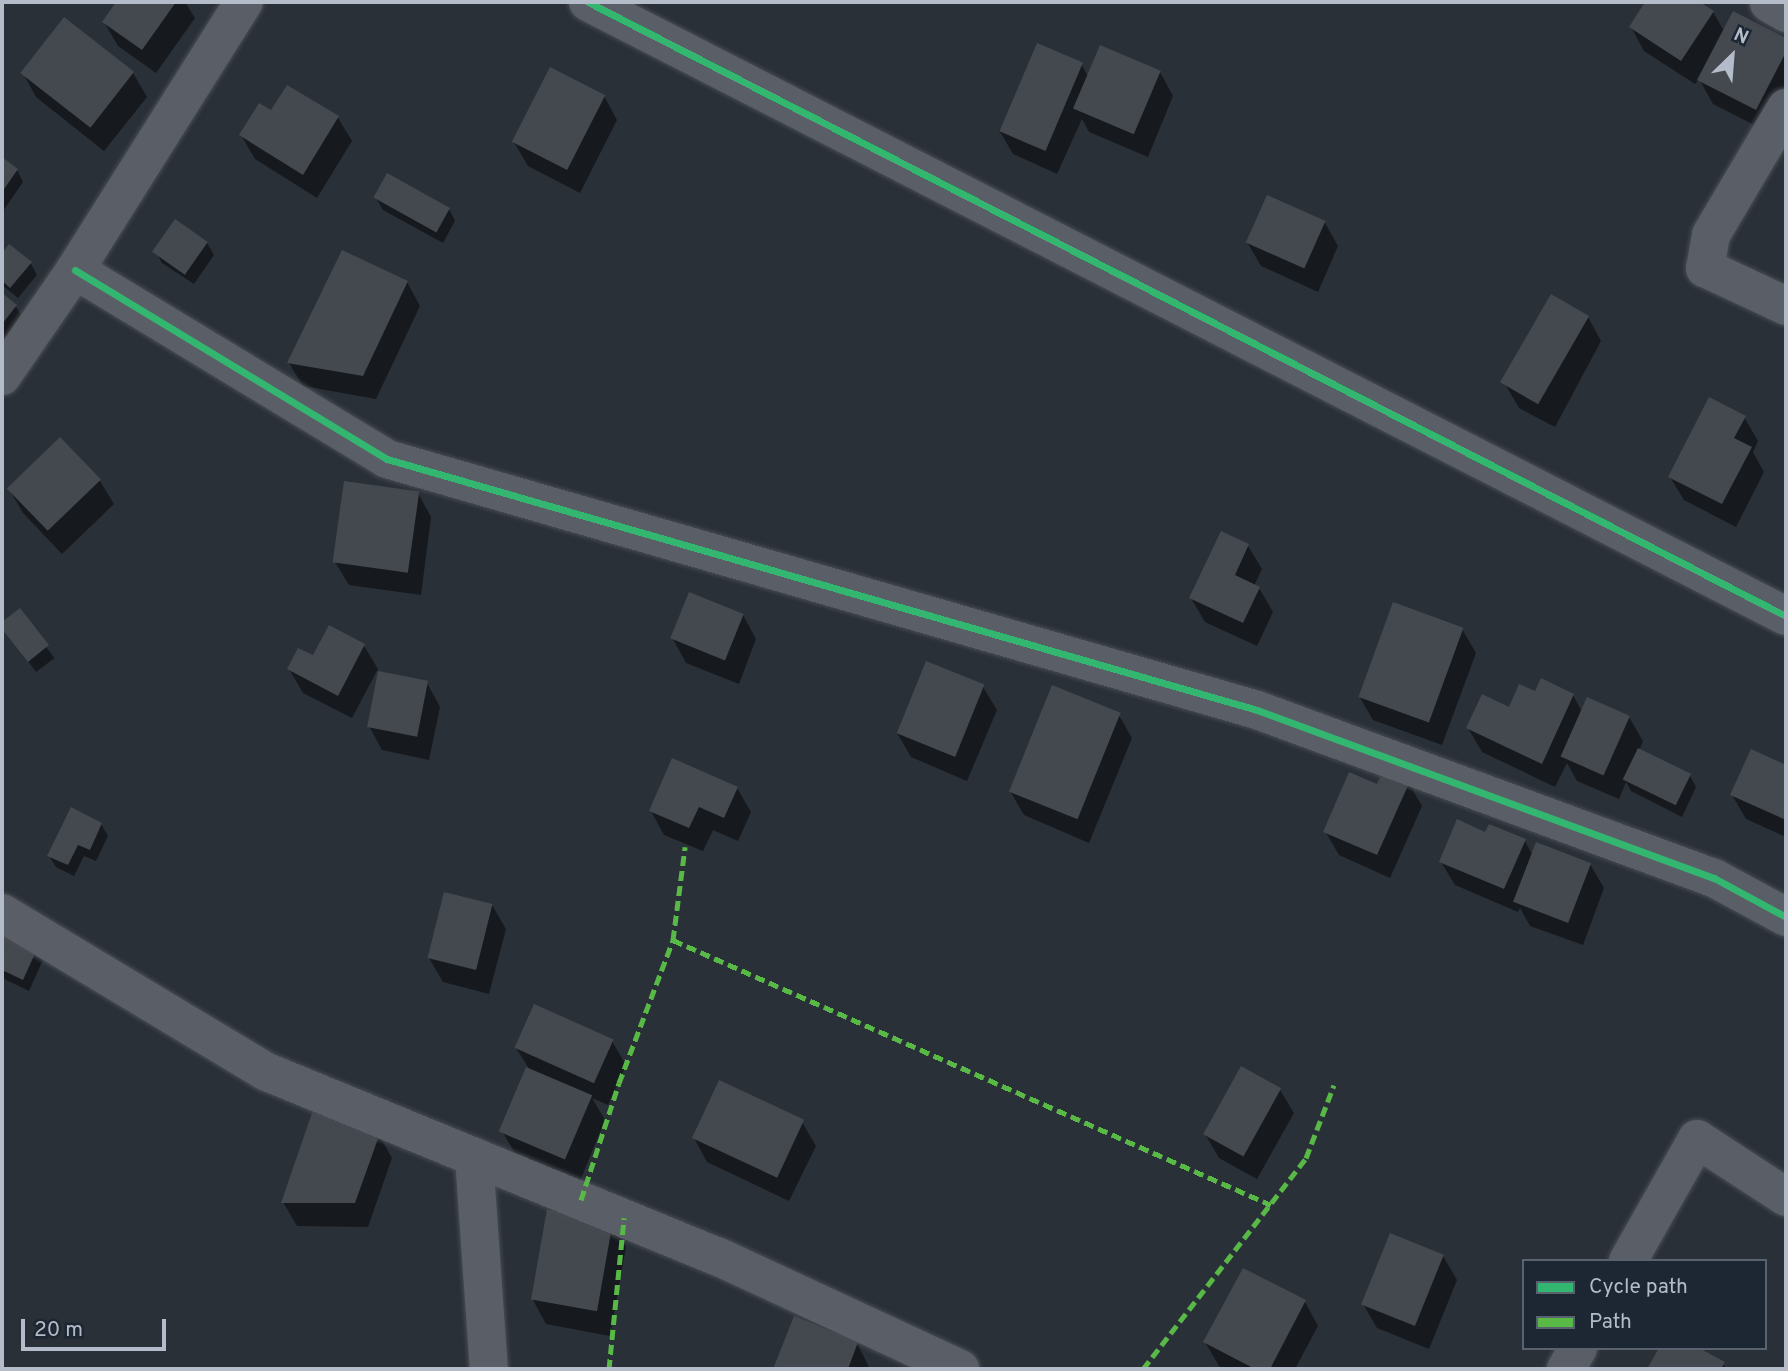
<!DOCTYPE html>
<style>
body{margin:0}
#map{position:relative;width:1788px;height:1371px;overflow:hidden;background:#2a3038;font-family:Overpass,sans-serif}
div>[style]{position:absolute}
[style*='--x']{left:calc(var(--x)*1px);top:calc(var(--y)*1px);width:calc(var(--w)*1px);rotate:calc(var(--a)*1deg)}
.shadow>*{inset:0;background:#0007;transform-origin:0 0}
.building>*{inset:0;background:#444950;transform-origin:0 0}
.roads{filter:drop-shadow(0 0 2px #484c53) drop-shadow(0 0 2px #484c53)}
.street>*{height:38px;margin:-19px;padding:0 19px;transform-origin:19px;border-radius:19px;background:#5a5e66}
.quiet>*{height:5px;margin-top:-2.5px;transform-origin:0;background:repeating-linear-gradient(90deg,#58b947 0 10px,transparent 0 15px)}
.cycleway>*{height:7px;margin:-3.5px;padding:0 3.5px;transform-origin:3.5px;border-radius:3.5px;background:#33b770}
span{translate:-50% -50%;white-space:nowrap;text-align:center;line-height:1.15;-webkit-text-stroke:5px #1d2633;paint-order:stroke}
.frame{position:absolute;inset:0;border:4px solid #b4bcc9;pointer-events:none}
.legend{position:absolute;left:1522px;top:1259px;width:245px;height:91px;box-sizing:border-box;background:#1d2633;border:2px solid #59626f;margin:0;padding:9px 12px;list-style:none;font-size:21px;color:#b4bcc9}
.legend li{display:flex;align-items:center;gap:14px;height:35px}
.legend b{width:35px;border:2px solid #59626f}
.north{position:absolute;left:1697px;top:21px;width:70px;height:70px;-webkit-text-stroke:5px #1d2633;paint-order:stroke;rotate:25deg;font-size:19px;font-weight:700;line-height:28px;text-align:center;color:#b4bcc9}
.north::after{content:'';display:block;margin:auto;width:24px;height:32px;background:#b4bcc9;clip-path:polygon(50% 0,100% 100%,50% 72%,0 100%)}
.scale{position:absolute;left:21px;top:1319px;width:145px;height:32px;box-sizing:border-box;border:4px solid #b4bcc9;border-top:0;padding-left:9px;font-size:21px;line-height:24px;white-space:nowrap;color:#b4bcc9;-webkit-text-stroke:5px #1d2633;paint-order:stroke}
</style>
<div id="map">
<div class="shadow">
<i style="clip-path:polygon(118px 2px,185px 2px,195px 18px,156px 73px,118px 46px,104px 22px)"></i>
<i style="clip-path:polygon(1647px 2px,1697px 2px,1713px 12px,1724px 31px,1734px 13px,1786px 40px,1786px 102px,1770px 133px,1713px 104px,1699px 79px,1695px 84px,1644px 51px,1631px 27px)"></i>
<i style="clip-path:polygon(1082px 65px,1088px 77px,1160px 72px,1173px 96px,1148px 157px,1089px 132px,1082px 119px,1057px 174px,1013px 154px,999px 130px)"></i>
<i style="clip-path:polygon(23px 73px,133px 73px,147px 97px,104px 151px,36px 97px)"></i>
<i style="clip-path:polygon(288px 87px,338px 118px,352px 141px,317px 198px,255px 159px,241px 135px,272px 113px)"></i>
<i style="clip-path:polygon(604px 96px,617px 120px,580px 193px,528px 166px,514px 142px)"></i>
<i style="clip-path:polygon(2px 159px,17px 170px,23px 182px,3px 211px)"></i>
<i style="clip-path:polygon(376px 198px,449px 209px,455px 221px,443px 243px,383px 210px)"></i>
<i style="clip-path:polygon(1325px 223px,1338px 246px,1318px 292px,1261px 266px,1247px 242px)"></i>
<i style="clip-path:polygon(207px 243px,214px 255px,194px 284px,162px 263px,156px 252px)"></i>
<i style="clip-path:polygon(10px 246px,31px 264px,37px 275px,18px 298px,2px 285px,2px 256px)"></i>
<i style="clip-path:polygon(407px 282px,420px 306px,376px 399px,303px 386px,289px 363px)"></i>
<i style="clip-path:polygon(2px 295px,16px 307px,30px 330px,2px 364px)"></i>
<i style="clip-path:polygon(1588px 317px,1601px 341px,1555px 427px,1519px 408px,1505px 384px)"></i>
<i style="clip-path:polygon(1744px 417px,1758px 441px,1753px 452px,1764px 472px,1736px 527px,1684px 500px,1670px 477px)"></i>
<i style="clip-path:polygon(100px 481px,114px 504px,62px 554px,23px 513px,9px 489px)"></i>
<i style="clip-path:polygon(418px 493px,431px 517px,421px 595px,349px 585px,335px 562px)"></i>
<i style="clip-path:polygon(1248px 546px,1262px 569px,1254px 586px,1259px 588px,1273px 612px,1257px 646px,1205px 622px,1191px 598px)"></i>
<i style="left:19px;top:611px;width:59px;height:23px;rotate:53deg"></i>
<i style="clip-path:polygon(743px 615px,756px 639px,739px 684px,686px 663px,673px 639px)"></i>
<i style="clip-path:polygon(1462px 629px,1476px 653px,1442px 745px,1373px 720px,1359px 696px)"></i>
<i style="clip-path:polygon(364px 646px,378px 669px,352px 718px,303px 693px,289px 669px,314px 658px)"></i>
<i style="clip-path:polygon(427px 683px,440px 707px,429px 760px,382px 750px,369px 726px)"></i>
<i style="clip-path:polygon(983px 687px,997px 710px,967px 781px,911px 757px,897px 733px)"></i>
<i style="clip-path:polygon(1536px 693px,1573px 695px,1582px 712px,1629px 717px,1643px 741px,1639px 751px,1690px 776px,1696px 787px,1682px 817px,1631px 791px,1626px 782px,1619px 799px,1577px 781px,1567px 763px,1555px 787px,1482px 752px,1468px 728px)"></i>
<i style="clip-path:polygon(1118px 714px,1132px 738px,1089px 843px,1024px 815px,1010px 791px)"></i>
<i style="clip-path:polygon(1752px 751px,1786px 767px,1786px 837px,1746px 819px,1732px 795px)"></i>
<i style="clip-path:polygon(1408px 782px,1422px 806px,1390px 878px,1339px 855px,1325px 831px)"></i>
<i style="clip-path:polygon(737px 788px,751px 812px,738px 841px,713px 830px,703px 851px,664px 835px,651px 811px)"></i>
<i style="clip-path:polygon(101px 824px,108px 836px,96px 861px,84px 856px,74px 876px,56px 867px,49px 856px)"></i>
<i style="clip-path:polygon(1525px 841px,1533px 856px,1590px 864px,1604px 888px,1583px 945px,1530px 926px,1520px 908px,1518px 912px,1455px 885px,1441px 862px)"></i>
<i style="clip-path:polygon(492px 905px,506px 929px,489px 994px,443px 982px,429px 958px)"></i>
<i style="clip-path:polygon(2px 930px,46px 953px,29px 991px,2px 978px)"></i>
<i style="clip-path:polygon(612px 1041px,626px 1065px,608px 1105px,592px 1098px,605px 1120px,580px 1181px,516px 1155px,502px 1131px,528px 1067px,516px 1048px)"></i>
<i style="clip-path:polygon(1280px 1090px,1294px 1113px,1257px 1179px,1219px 1158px,1205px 1134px)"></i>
<i style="clip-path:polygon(802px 1122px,816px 1146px,789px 1201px,707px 1162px,694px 1138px)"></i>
<i style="clip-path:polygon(379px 1135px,392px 1158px,368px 1227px,297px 1226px,283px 1202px)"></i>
<i style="clip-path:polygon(612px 1223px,626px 1247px,610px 1336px,546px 1324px,533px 1300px)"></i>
<i style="clip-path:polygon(1443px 1256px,1457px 1280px,1429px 1349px,1377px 1328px,1363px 1304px)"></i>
<i style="clip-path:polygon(1305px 1302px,1318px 1326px,1295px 1369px,1225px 1369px,1219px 1366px,1205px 1342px)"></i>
<i style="clip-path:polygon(795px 1319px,857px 1343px,870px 1369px,775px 1369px)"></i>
<i style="clip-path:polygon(1661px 1348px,1723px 1364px,1726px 1369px,1649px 1369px)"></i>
</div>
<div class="building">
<i style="clip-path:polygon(116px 2px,176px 2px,142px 50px,102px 22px)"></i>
<i style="clip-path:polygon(1645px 2px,1700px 2px,1714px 11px,1681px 61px,1629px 27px)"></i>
<i style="clip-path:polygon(1733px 11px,1786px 38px,1786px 52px,1756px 110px,1697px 80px)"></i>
<i style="left:64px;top:17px;width:89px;height:71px;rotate:38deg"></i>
<i style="left:1037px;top:43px;width:50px;height:96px;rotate:23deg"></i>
<i style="left:1100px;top:45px;width:66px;height:69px;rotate:23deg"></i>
<i style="left:550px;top:67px;width:62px;height:84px;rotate:27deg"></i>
<i style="clip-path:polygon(287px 85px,339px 116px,303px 175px,239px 135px,259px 103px,271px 110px)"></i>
<i style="clip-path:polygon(2px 157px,18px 169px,2px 192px)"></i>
<i style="left:387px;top:173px;width:72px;height:28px;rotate:29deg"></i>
<i style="left:1267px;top:195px;width:64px;height:52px;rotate:24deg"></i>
<i style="left:175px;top:219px;width:40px;height:40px;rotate:35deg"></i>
<i style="clip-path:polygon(9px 244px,32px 262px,10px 288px,2px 281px,2px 253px)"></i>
<i style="clip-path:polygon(342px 250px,408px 281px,363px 376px,287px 363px)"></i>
<i style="clip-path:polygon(2px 293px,17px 305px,2px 324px)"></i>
<i style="left:1551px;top:294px;width:44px;height:102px;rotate:30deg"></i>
<i style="clip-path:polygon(1709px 397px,1746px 416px,1734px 438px,1752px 447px,1722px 504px,1668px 477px)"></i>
<i style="left:60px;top:437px;width:59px;height:74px;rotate:46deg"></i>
<i style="left:344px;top:481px;width:76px;height:82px;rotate:8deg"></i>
<i style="clip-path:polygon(1221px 531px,1249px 544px,1235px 575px,1260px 587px,1243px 623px,1189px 598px)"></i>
<i style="left:689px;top:592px;width:59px;height:50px;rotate:22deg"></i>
<i style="left:1393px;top:602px;width:75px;height:101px;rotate:20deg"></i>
<i style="clip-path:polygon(20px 608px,49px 645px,28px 662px,2px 629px,2px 622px)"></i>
<i style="clip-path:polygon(329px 625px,365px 644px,338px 696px,287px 669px,298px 648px,313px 655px)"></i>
<i style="left:926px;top:661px;width:63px;height:78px;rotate:22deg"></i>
<i style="left:378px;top:671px;width:51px;height:57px;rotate:11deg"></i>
<i style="clip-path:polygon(1541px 678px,1574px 694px,1542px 764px,1466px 728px,1482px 694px,1509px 707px,1519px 684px,1535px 691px)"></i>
<i style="left:1052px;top:685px;width:74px;height:115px;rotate:22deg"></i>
<i style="left:1587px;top:697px;width:47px;height:65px;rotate:24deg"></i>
<i style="left:1638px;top:748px;width:59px;height:35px;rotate:26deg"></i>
<i style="clip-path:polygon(1751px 749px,1786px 765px,1786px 820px,1730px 795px)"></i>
<i style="clip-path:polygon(672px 758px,738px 787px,724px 818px,699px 807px,689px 828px,649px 811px)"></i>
<i style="clip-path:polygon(1384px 769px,1410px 781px,1377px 855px,1323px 832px,1349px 772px,1377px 784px)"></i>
<i style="clip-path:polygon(71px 807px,102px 823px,90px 850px,78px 845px,68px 865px,47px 856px)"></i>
<i style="clip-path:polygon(1457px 819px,1485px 832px,1489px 824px,1526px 839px,1504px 889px,1439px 862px)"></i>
<i style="left:1536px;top:842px;width:59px;height:64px;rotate:21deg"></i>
<i style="left:444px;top:892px;width:50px;height:68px;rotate:14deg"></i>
<i style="clip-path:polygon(2px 926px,41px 940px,23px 980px,2px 970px)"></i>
<i style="left:534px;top:1004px;width:87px;height:48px;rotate:24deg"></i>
<i style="left:1241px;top:1066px;width:46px;height:78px;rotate:29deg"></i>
<i style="left:526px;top:1067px;width:72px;height:70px;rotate:23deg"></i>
<i style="left:719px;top:1080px;width:94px;height:64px;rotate:25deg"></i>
<i style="clip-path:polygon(313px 1110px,380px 1133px,355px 1203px,281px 1203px)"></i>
<i style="left:547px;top:1209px;width:67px;height:92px;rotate:10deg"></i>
<i style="left:1390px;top:1233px;width:58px;height:77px;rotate:22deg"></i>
<i style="clip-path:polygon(1243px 1268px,1306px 1300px,1270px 1369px,1255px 1369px,1203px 1342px)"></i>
<i style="clip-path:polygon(794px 1316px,858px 1342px,848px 1369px,773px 1369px)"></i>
<i style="clip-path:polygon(1659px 1348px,1699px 1348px,1725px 1362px,1721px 1369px,1647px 1369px)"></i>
</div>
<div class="roads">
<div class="street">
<i style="--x:588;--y:2;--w:1346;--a:27.14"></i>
<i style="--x:1769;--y:3;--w:20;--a:30"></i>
<i style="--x:1786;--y:108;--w:147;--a:120.6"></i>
<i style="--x:1711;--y:235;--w:34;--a:100"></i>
<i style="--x:1705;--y:268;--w:89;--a:25.1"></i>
<i style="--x:75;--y:270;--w:365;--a:31.2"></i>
<i style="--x:387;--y:459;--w:905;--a:16.09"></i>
<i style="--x:1257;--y:710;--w:487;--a:20.2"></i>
<i style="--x:1714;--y:878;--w:82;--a:28.4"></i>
<i style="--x:2;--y:376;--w:129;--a:-55.4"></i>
<i style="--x:75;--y:270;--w:317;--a:-57.8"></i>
<i style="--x:2;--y:913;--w:309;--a:31"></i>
<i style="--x:267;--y:1072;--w:488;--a:22.3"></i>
<i style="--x:719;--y:1257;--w:266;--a:24.9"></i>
<i style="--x:474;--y:1157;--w:213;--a:86"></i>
<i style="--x:1628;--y:1261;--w:140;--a:-60.5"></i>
<i style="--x:1697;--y:1139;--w:106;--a:33.1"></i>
<i style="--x:1566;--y:1369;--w:24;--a:-60"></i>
</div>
</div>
<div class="quiet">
<i style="--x:673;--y:940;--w:654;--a:23.9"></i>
<i style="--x:581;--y:1200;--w:123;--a:-72"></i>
<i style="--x:619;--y:1083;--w:153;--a:-69.3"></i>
<i style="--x:673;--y:940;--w:94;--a:-82.6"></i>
<i style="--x:609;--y:1369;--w:152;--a:-84.3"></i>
<i style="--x:1143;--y:1369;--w:267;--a:-52.3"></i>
<i style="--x:1306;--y:1158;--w:78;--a:-69"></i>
</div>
<div class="cycleway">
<i style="--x:588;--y:2;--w:1346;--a:27.14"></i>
<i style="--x:75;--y:270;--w:365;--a:31.2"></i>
<i style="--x:387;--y:459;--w:905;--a:16.09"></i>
<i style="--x:1257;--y:710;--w:487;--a:20.2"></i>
<i style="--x:1714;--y:878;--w:82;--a:28.4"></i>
</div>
<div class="frame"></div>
<ul class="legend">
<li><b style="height:9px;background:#33b770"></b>Cycle path</li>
<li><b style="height:9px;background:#58b947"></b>Path</li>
</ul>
<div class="north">N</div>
<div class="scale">20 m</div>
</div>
